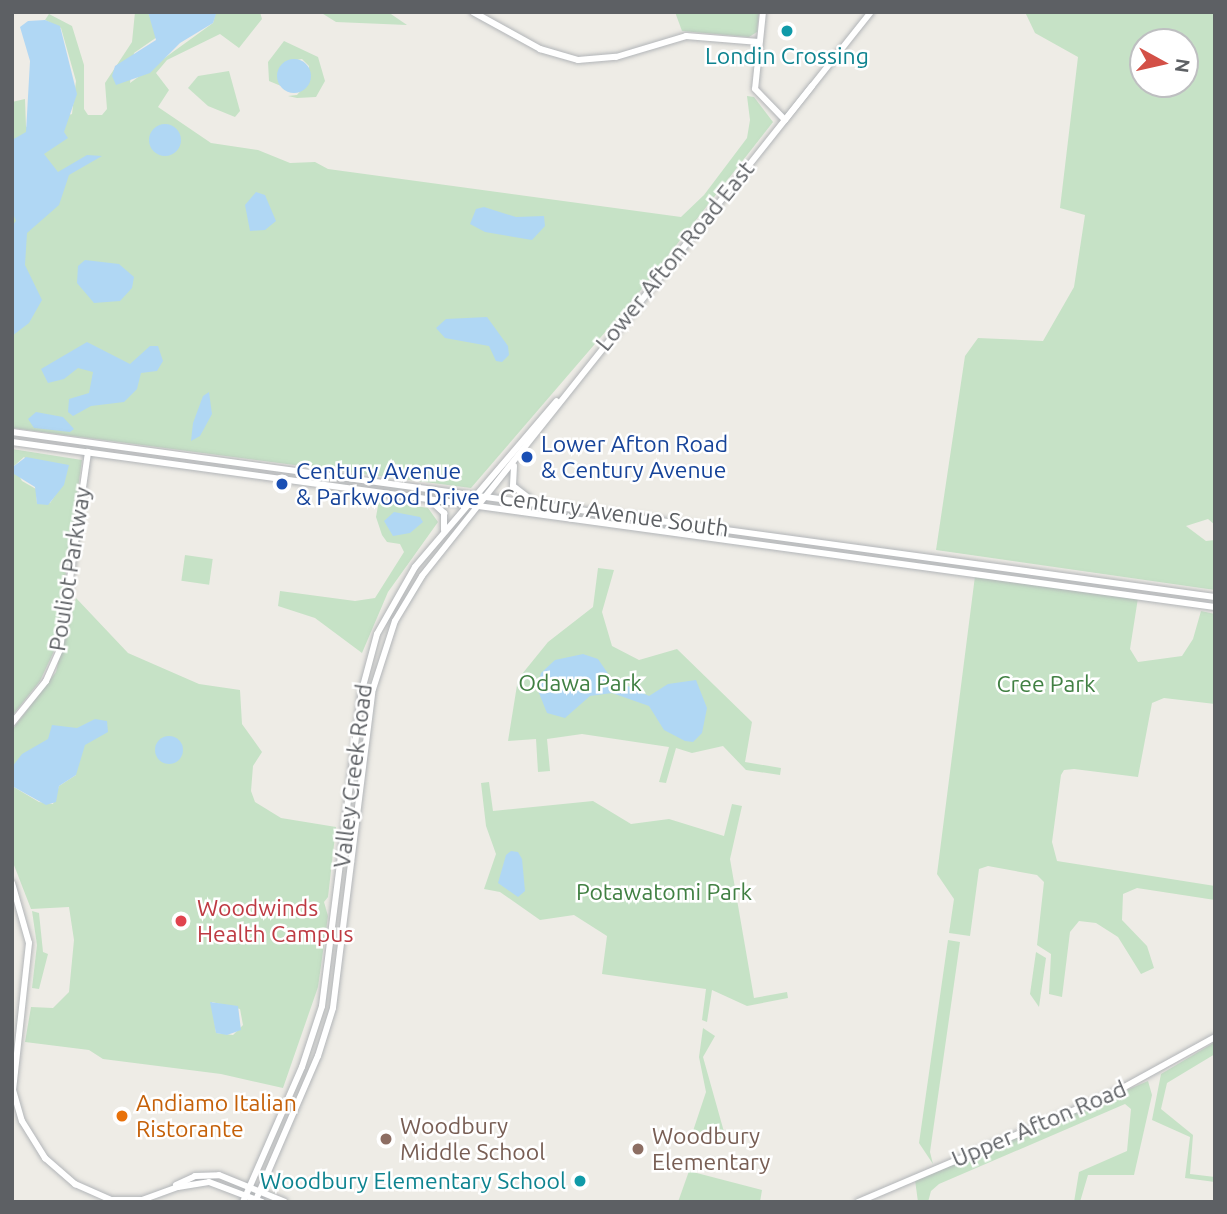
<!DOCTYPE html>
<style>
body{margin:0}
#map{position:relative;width:1227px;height:1214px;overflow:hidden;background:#eeece6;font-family:Ubuntu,sans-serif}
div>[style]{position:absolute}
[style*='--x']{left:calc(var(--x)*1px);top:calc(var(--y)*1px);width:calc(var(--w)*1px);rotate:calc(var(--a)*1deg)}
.green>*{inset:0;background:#c6e2c6;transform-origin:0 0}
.water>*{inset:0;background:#b0d7f4}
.round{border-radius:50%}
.roads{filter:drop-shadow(0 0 2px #b2b5b8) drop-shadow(0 0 2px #b2b5b8)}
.secondary>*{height:6px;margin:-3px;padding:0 3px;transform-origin:3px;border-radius:3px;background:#fff}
.dots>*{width:19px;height:19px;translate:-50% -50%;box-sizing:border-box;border:4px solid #fff;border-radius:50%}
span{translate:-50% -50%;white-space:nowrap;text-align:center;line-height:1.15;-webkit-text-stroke:5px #fff;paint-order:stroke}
.culture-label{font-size:23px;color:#0d838f}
.right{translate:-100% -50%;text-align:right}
.street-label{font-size:23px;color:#5d6064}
.transit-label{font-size:23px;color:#164399}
.left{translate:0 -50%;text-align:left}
.park-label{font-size:23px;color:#418043}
.health-label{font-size:23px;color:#be3a42}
.food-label{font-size:23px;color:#c56008}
.education-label{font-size:23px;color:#785e54}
.frame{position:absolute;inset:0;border:14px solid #5d6064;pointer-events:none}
.north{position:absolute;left:1129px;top:28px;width:70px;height:70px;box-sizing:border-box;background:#fff;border:2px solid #bebfc1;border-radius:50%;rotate:98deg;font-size:19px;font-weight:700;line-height:28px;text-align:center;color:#5d6064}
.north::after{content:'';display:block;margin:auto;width:24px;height:32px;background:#d35047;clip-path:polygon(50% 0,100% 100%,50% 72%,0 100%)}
</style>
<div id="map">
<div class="green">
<i style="clip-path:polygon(135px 12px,148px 12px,157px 37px,134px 53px,130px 83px,213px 23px,216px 12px,260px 12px,262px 19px,239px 48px,220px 34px,167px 60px,156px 73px,169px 90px,158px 107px,211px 143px,258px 150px,290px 163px,315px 162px,328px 169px,681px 217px,704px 195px,747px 138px,750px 120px,747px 96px,754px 97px,773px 122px,637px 295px,471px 488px,12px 428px,12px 102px,25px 99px,26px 127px,72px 114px,76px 81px,61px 28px,45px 20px,49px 14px,72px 26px,84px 65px,84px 109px,88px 115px,102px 115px,107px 109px,105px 83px,132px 42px)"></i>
<i style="clip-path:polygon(320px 12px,388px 12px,407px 25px,336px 22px)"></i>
<i style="clip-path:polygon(675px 12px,759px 12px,757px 32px,749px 37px,682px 31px)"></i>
<i style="clip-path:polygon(evenodd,1025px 12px,1215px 12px,1215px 525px,1208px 519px,1186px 526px,1206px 541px,1215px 540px,1215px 590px,936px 550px,965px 356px,978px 338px,1043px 341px,1074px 287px,1085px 215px,1060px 208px,1078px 57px,1035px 33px,1025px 12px,1143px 42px,1185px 42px,1185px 84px,1143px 84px,1143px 42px)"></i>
<i style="clip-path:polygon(284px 41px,318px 57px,325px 81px,316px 97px,297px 98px,288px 96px,297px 95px,309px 81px,309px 66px,302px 59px,285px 62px,280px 70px,281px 86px,269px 81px,268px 62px)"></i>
<i style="clip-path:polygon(229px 71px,240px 111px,235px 117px,208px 106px,188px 88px,198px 76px)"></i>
<i style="clip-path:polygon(evenodd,12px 449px,82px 460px,55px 649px,40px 681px,12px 716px,12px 449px,24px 457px,58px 491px,50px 503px,37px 504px,36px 489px,22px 481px,14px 466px,24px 457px)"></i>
<i style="clip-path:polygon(379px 500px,428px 508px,438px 522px,388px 592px,362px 653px,315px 618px,278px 606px,280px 591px,355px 601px,375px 598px,404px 552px,400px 544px,387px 542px,382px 535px,376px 517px)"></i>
<i style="left:185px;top:555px;width:28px;height:26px;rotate:8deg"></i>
<i style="clip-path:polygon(598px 568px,614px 570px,602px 612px,612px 646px,639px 660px,677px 649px,752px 722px,745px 762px,781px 768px,780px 775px,746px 770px,723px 746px,692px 753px,676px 748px,666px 783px,659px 782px,669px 747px,582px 734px,547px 739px,550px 771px,538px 772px,536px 739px,508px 741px,518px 679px,548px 642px,593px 607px)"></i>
<i style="clip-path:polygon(975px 576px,1138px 598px,1130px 649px,1138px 662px,1182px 656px,1193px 639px,1201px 611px,1215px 614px,1215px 704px,1164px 698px,1152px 703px,1138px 777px,1074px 769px,1064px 770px,1061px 775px,1052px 842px,1057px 861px,1215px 886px,1215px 900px,1137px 888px,1123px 894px,1122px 920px,1147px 946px,1154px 968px,1141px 974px,1118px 937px,1096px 923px,1079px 921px,1070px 932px,1062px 997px,1049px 994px,1051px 954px,1037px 945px,1044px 882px,1037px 875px,988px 866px,979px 869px,970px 936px,949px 933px,954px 899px,937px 874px)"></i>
<i style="clip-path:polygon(evenodd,73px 597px,72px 611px,76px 598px,128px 653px,199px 684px,240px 690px,242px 724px,262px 752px,253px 766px,251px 791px,255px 802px,281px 818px,336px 827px,328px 897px,324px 902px,328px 916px,318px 987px,283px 1088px,221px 1074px,103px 1059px,89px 1050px,25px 1042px,31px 1007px,53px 1008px,69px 992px,74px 940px,69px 907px,31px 909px,12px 860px,12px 786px,39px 802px,53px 804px,59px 786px,76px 775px,16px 764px,12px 767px,12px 730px,56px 672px,73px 597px,212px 1002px,240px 1009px,243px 1025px,233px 1035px,216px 1033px,212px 1002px)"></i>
<i style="clip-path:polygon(489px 782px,493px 811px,593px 801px,631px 824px,669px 819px,724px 836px,732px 804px,742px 806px,730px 859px,754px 998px,787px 992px,788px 998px,747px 1006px,712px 990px,707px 1022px,702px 1020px,706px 989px,602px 974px,607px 936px,574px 915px,540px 920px,500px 892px,484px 889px,496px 854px,486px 826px,481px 783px)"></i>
<i style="clip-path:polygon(32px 911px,39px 913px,43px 952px,48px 954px,39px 989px,32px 988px,37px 945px)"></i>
<i style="clip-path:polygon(948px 940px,960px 942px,930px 1152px,933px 1164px,919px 1143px)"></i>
<i style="clip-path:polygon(1036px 952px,1046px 958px,1039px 1007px,1030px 994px)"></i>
<i style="clip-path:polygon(703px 1028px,715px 1036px,703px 1057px,726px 1139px,692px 1134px,706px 1092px,699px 1057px)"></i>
<i style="clip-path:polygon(1215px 1042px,1215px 1054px,1167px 1083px,1161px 1109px,1193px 1135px,1190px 1174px,1215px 1177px,1215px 1182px,1185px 1178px,1190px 1137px,1152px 1120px,1161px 1074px)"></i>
<i style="clip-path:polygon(1148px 1081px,1152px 1095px,1134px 1175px,1088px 1175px,1080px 1202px,1074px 1202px,1079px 1172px,1127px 1151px,1131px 1109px,1125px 1104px,939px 1184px,931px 1191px,928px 1202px,918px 1202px,915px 1180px)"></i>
<i style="clip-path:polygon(689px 1171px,762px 1190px,760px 1202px,678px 1202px)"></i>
</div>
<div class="water">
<i style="clip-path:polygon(148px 12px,216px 14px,213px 23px,180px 43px,150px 73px,116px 85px,112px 76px,115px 66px,156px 40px)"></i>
<i style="clip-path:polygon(45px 20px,60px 26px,77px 94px,64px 132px,68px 138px,44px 154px,58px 172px,87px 155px,102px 156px,69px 175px,59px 205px,27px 233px,25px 265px,42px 300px,29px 323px,12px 336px,12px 226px,16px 221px,12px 211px,12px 140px,26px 132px,30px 61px,20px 27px,28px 21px)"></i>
<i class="round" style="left:277px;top:59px;width:34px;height:34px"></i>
<i class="round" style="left:149px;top:124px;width:32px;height:32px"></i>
<i style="clip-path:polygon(256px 192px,265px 195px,276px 221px,265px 230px,250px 231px,245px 205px)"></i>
<i style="clip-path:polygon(484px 207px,516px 217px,544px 216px,545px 226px,532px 240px,485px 232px,470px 224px,476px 209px)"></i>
<i style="clip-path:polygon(85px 260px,119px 264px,134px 277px,132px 288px,120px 301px,94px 303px,77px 283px,78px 266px)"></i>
<i style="clip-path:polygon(487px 317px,508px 346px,509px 355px,502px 362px,496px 361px,489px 346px,445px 338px,436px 328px,446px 319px)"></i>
<i style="clip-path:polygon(87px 342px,130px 364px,150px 346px,158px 346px,163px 361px,157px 371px,141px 373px,137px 389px,124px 402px,91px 406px,73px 416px,68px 412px,69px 399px,89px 393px,93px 372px,78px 368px,64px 379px,48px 383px,41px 369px)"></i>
<i style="clip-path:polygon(209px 392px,212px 414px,200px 436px,191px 441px,193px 423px,203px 396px)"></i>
<i style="clip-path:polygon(36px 412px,63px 417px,74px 429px,70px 432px,34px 428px,28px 419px)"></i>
<i style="clip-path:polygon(26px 457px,69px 465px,64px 485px,48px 505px,37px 504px,35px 487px,14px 474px,14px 466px)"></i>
<i style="clip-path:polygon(394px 512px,420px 517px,423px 522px,410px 533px,393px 536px,384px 521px)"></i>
<i style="clip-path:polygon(583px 654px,598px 659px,611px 678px,649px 696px,668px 684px,696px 680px,707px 708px,702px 733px,693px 742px,685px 741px,664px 730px,649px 706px,612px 693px,590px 696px,565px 718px,547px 713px,537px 688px,541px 673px,555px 660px)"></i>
<i style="clip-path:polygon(95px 719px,107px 721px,108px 732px,85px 745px,76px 775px,59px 786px,56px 802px,46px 805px,12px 786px,12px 767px,22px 754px,48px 739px,52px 725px,77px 728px)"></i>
<i class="round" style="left:155px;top:736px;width:28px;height:28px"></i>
<i style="clip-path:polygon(511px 851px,518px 852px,522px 859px,525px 891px,518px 897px,498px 883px,506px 855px)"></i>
<i style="clip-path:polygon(210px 1002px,238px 1006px,241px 1030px,227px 1035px,216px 1033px)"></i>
</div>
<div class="roads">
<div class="secondary">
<i style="--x:473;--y:12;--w:77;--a:28.9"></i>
<i style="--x:540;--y:49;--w:40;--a:16"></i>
<i style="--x:578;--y:60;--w:38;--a:-5"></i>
<i style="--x:616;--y:57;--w:73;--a:-16.7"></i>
<i style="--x:686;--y:36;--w:73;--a:4.7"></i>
<i style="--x:763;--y:12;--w:77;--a:95.9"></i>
<i style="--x:755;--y:89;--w:43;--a:45.9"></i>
<i style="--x:785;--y:120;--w:138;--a:-51.5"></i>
<i style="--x:12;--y:432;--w:1214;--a:7.81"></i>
<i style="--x:12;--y:442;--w:1214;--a:7.81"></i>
<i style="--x:514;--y:466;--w:20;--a:93"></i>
<i style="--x:513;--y:486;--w:20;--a:37"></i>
<i style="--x:429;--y:499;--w:21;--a:43"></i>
<i style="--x:444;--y:513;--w:17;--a:90"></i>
<i style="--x:12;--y:723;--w:54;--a:-51"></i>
<i style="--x:46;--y:681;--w:35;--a:-66"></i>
<i style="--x:60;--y:649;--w:199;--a:-81.9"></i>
<i style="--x:12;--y:883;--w:62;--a:74.2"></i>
<i style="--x:29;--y:943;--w:148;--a:96.2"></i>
<i style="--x:13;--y:1090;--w:32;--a:74"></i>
<i style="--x:22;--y:1121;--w:44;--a:58.1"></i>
<i style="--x:45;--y:1158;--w:40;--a:41"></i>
<i style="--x:75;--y:1184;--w:39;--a:24"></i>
<i style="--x:111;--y:1200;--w:31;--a:0"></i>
<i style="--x:142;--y:1200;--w:38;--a:-20"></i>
<i style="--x:178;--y:1187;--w:31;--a:-9"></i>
<i style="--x:209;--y:1182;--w:57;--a:20.7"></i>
<i style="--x:176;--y:1185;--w:21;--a:-25"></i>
<i style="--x:195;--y:1176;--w:24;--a:-2"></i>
<i style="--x:219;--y:1175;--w:71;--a:22.2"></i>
<i style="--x:243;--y:1202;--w:147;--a:-66.4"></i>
<i style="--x:302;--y:1067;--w:64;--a:-71.8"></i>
<i style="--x:322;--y:1006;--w:319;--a:-82.8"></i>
<i style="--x:362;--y:690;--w:58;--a:-75"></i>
<i style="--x:377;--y:634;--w:77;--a:-60.4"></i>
<i style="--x:415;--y:567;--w:218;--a:-49.5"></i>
<i style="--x:255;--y:1202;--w:159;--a:-66.7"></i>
<i style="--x:318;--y:1056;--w:50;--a:-72.6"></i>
<i style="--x:333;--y:1008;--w:321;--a:-82.9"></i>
<i style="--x:373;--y:689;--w:71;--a:-72.1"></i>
<i style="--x:395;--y:621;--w:52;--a:-59"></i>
<i style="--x:422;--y:576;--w:626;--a:-51.48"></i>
<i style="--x:858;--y:1202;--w:274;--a:-23"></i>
<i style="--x:1110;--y:1095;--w:120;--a:-28.9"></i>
</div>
</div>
<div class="dots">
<i style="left:787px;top:31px;background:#0f9aa8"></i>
<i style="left:527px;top:457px;background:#1a4fb4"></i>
<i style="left:282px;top:484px;background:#1a4fb4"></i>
<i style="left:181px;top:921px;background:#e0444e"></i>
<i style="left:122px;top:1116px;background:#e8710a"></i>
<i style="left:386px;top:1139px;background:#8d6e63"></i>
<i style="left:638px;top:1149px;background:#8d6e63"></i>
<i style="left:580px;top:1181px;background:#0f9aa8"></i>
</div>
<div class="culture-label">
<span style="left:787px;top:56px">Londin Crossing</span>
<span class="right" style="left:566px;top:1181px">Woodbury Elementary School</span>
</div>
<div class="street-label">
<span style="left:675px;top:256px;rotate:-51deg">Lower Afton Road East</span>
<span style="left:614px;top:513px;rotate:8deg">Century Avenue South</span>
<span style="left:70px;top:569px;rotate:-81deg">Pouliot Parkway</span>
<span style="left:353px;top:776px;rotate:-83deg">Valley Creek Road</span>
<span style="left:1039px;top:1124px;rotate:-23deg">Upper Afton Road</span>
</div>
<div class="transit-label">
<span class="left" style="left:541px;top:457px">Lower Afton Road<br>&amp; Century Avenue</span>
<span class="left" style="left:296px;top:484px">Century Avenue<br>&amp; Parkwood Drive</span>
</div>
<div class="park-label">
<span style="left:580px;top:683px">Odawa Park</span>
<span style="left:1046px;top:684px">Cree Park</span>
<span style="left:664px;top:892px">Potawatomi Park</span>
</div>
<div class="health-label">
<span class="left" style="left:197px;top:921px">Woodwinds<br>Health Campus</span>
</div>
<div class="food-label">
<span class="left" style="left:136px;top:1116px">Andiamo Italian<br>Ristorante</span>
</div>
<div class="education-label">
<span class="left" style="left:400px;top:1139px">Woodbury<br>Middle School</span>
<span class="left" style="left:652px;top:1149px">Woodbury<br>Elementary</span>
</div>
<div class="frame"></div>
<div class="north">N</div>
</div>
